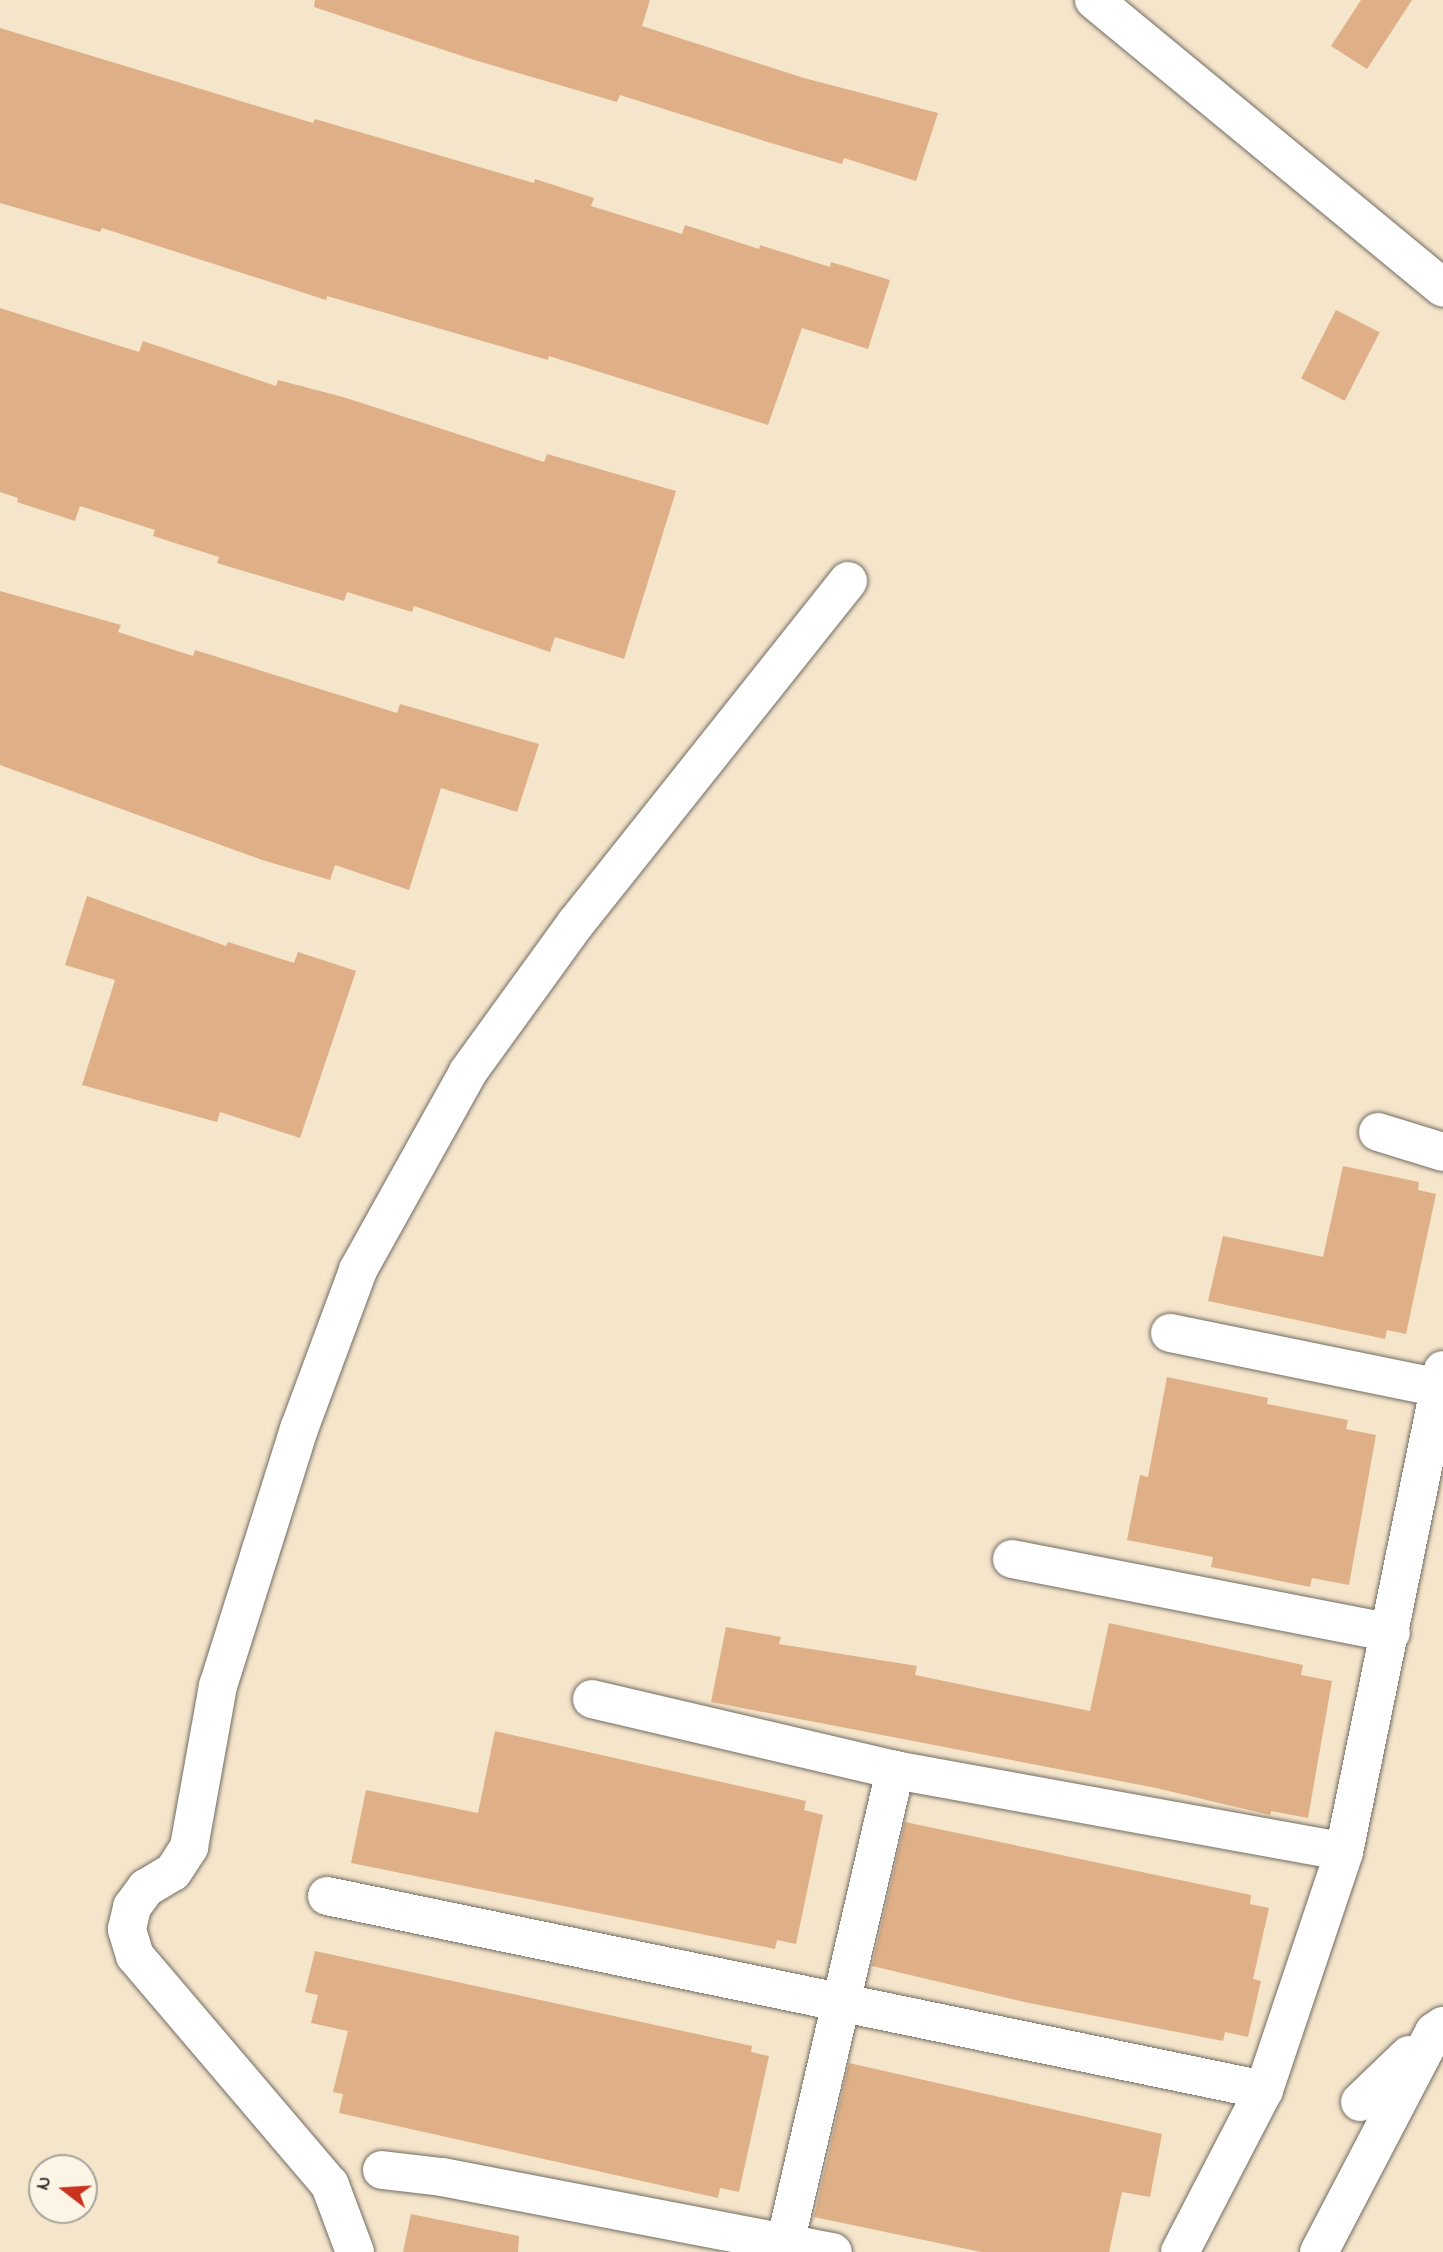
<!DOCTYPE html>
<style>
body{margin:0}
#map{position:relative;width:1443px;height:2252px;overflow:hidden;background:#f5e5cb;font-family:"Indie Flower",sans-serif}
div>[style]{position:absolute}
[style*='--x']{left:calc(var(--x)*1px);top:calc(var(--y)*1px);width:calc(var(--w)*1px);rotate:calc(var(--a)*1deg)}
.building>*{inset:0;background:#dfb088;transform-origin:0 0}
.roads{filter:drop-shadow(0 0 2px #726c63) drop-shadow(0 0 2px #726c63)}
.minor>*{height:38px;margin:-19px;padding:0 19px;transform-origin:19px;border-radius:19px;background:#fff}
span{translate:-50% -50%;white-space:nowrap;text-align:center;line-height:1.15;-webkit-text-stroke:6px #fcf5e5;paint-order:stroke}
.north{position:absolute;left:28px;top:2154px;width:70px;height:70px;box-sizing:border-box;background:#fcf5e5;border:2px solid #a8a49b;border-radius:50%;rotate:287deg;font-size:19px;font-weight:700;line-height:28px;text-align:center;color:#2b2b2b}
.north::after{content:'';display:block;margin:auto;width:24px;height:32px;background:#c8321e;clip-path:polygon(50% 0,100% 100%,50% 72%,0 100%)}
</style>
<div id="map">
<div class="building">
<i style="clip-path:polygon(315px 0,650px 0,642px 26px,804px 78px,938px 113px,916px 181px,844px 158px,842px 164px,774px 144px,620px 95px,617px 102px,471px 59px,314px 7px)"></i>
<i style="clip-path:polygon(1361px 0,1412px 0,1367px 69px,1331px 46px)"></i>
<i style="clip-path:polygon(0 28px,313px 123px,315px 119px,534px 183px,535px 179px,594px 198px,591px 206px,682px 234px,685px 225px,759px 249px,760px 245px,830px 267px,831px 262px,890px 280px,868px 349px,802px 328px,768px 425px,549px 356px,548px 360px,327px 296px,326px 300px,102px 228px,100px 232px,0 203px)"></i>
<i style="clip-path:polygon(0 308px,139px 352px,143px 341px,276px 386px,278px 380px,343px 397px,544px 462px,547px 454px,676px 491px,624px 659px,555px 637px,550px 652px,414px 606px,412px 612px,347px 592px,344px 601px,217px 563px,219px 557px,153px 536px,155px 530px,80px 506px,75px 521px,17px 502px,18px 498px,0 492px)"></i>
<i style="left:1336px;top:310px;width:49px;height:77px;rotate:27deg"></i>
<i style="clip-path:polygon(0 591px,121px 625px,118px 632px,193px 656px,195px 650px,397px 713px,400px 704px,539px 744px,517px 812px,441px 788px,409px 890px,335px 865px,330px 880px,262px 860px,0 765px)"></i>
<i style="clip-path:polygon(87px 896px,226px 946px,228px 942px,294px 963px,298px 952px,356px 971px,300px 1138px,220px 1112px,217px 1122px,82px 1085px,115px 980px,65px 965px)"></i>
<i style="clip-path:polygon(1343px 1166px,1419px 1182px,1418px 1190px,1436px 1194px,1406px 1334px,1387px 1330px,1385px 1339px,1208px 1301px,1223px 1236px,1323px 1257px)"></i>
<i style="clip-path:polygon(1167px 1377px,1268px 1398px,1267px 1404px,1348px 1420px,1346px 1429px,1376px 1435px,1349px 1585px,1312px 1578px,1310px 1587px,1211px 1567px,1213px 1557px,1127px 1540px,1140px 1475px,1148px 1477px)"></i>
<i style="clip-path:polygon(1109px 1623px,1303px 1665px,1301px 1675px,1332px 1681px,1308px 1818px,1271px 1811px,1270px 1815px,1156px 1788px,711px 1702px,726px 1627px,781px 1637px,779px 1644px,917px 1666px,915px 1675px,1090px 1711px)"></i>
<i style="clip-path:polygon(495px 1731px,806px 1801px,804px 1810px,823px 1815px,796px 1944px,777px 1940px,775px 1949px,351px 1863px,366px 1790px,478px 1813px)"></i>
<i style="clip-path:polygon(905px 1822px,1251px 1895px,1250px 1904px,1269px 1908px,1253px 1979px,1261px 1981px,1248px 2037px,1225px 2032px,1223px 2041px,1024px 2002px,872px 1966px)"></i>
<i style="clip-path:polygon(315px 1951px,752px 2046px,751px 2052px,769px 2056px,739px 2192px,720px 2188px,718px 2198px,339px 2113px,343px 2094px,333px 2092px,348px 2031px,311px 2023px,318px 1995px,305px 1992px)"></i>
<i style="clip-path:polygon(849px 2063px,1162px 2134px,1150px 2197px,1122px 2192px,1109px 2252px,981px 2252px,814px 2217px)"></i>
<i style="clip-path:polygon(411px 2214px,519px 2236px,518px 2252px,403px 2252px)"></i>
</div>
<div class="roads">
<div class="minor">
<i style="--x:1094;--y:0;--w:452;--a:39.5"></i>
<i style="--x:1378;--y:1132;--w:68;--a:17.1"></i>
<i style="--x:1170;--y:1333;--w:276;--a:11.5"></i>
<i style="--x:1012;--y:1559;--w:386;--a:11"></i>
<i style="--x:592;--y:1699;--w:311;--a:13.2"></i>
<i style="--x:895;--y:1770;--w:456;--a:10.3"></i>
<i style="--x:1344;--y:1852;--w:492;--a:-78.4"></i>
<i style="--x:327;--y:1896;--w:957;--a:11.7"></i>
<i style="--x:1360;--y:2102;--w:68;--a:-43.8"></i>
<i style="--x:382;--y:2170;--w:60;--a:6.7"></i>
<i style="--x:442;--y:2177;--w:398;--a:10.9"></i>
<i style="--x:355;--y:2252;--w:72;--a:-110.5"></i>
<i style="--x:330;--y:2185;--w:301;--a:-130.4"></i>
<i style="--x:135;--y:1956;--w:28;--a:-107"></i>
<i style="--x:127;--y:1929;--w:23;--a:-77"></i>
<i style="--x:132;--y:1907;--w:24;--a:-54"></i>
<i style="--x:146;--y:1888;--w:31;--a:-31"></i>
<i style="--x:173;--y:1872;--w:30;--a:-57"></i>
<i style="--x:189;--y:1847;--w:164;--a:-79.8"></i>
<i style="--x:218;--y:1686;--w:269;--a:-72.5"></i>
<i style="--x:299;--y:1429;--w:170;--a:-69.6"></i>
<i style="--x:358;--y:1270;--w:227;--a:-60.9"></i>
<i style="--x:468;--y:1072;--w:184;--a:-54.1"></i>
<i style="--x:576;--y:923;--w:437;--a:-51.5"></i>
<i style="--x:783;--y:2252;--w:495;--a:-76.9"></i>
<i style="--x:1180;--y:2252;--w:182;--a:-62.6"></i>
<i style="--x:1264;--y:2090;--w:251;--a:-71.4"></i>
<i style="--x:1319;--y:2252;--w:248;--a:-62.4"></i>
<i style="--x:1434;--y:2032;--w:11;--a:-34"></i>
</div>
</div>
<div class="north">N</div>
</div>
